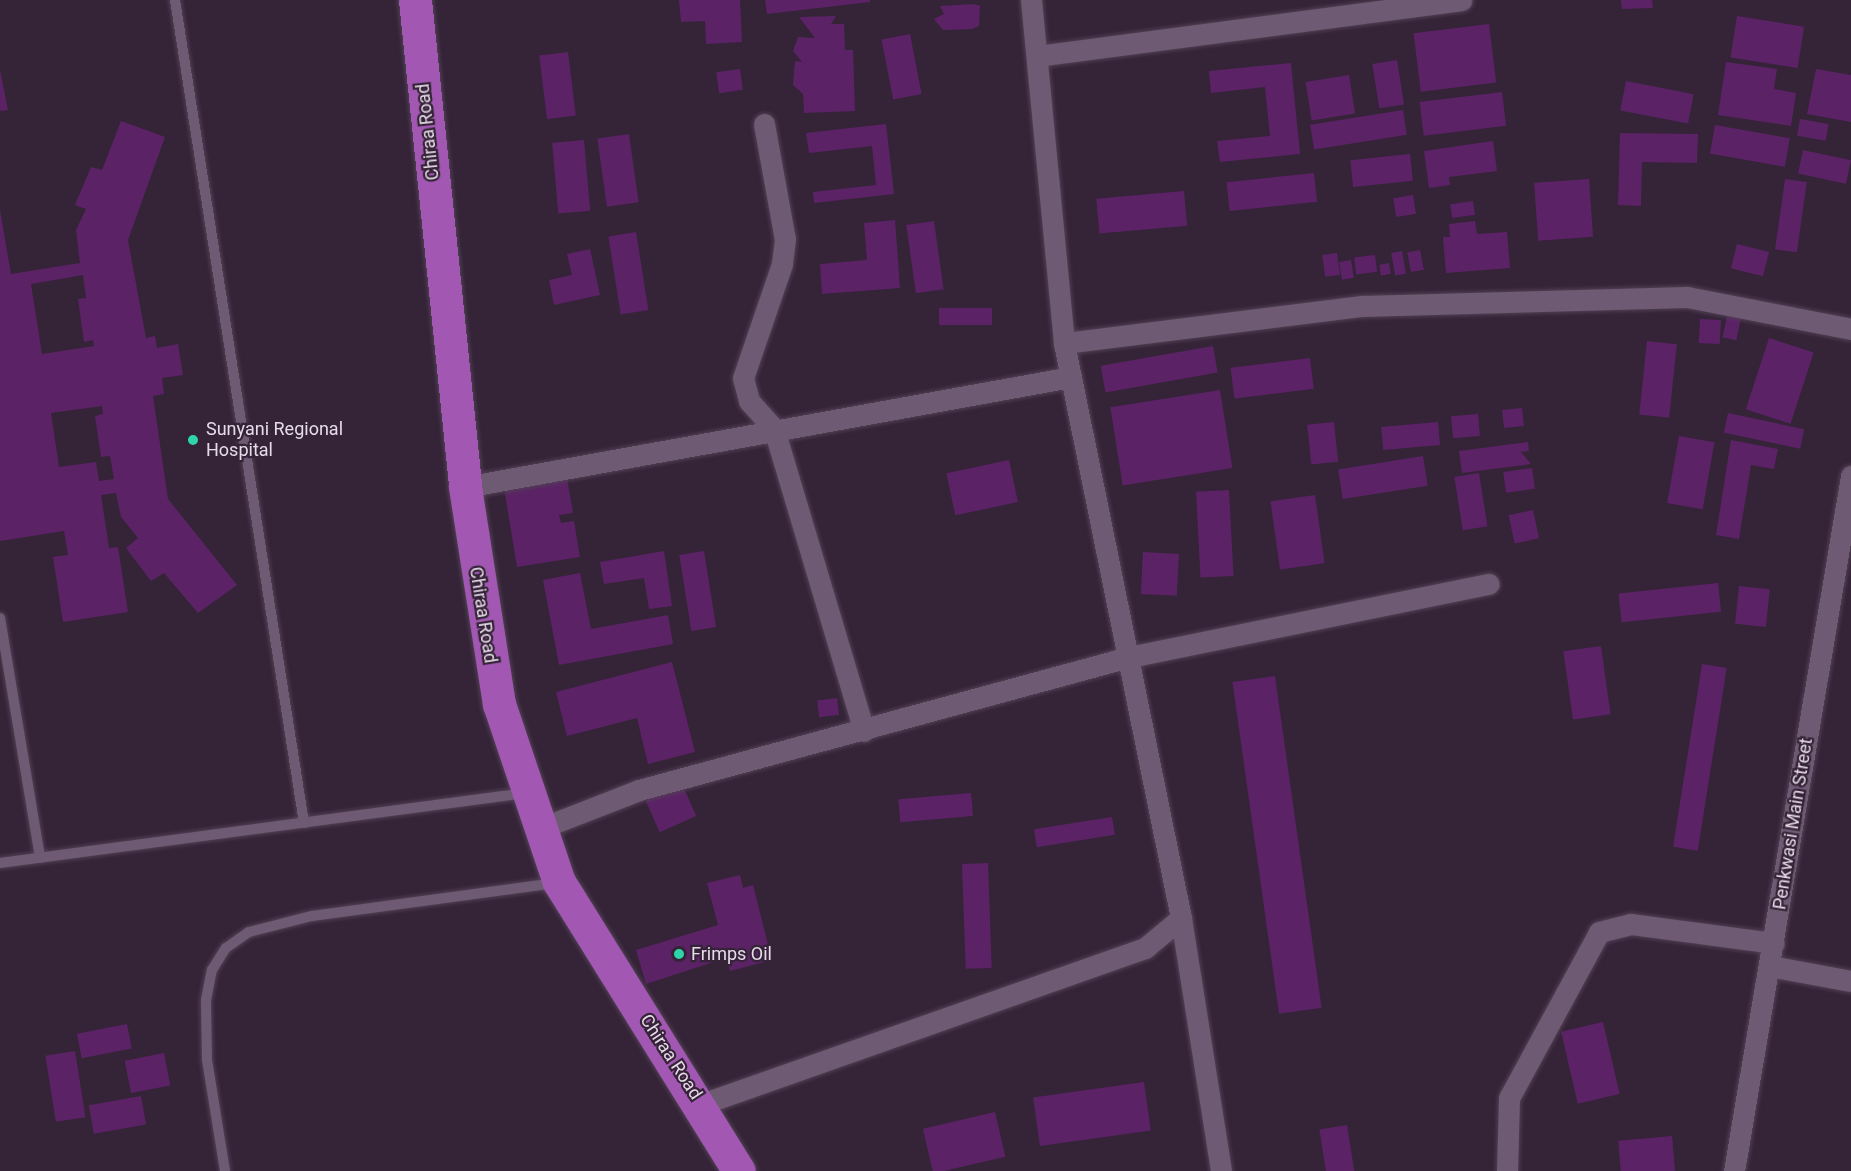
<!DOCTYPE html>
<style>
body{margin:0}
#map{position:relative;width:1851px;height:1171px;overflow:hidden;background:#352338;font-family:Roboto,sans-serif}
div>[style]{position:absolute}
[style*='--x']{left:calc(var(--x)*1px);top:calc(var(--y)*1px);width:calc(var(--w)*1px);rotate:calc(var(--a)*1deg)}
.building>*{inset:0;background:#5b2366;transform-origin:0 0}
.roads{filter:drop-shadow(0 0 2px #514154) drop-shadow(0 0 2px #514154)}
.service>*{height:10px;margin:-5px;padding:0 5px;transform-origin:5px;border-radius:5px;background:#6e5a73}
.minor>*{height:21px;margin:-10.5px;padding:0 10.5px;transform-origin:10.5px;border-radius:10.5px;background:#6e5a73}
.trunk>*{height:33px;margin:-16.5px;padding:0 16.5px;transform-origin:16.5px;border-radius:16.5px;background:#a257b2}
.dots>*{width:16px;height:16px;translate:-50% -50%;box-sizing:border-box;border:3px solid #352338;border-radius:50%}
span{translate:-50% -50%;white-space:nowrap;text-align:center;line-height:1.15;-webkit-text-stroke:4.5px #352338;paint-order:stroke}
.street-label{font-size:18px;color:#e7dbe9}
.poi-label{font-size:18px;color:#e7dbe9}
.left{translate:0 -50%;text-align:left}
</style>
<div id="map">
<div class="building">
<i style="clip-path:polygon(679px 0,740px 0,742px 42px,706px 44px,705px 21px,681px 22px)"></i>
<i style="clip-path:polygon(765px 0,870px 0,870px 2px,767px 14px)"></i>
<i style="clip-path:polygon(1621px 0,1652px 0,1653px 8px,1622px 9px)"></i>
<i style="clip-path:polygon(974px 4px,980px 6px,979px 26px,972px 29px,943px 30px,934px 19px,944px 14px,940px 6px)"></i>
<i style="clip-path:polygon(836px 16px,831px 24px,844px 24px,845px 50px,853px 50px,855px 111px,804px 113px,803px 94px,793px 85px,795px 61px,802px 62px,793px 51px,798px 37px,815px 38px,799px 17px)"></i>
<i style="left:1737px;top:16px;width:68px;height:42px;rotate:9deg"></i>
<i style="left:1489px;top:24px;width:59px;height:76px;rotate:83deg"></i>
<i style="left:910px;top:34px;width:61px;height:29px;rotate:79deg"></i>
<i style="left:568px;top:52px;width:64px;height:29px;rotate:83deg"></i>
<i style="left:1397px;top:60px;width:45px;height:25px;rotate:81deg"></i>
<i style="clip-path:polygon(1726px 62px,1777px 69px,1774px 89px,1796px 93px,1791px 126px,1718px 115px)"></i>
<i style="clip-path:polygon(1291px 63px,1300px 154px,1220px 162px,1217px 141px,1270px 136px,1265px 87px,1211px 93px,1209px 71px)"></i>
<i style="left:740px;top:69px;width:21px;height:24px;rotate:82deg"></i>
<i style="clip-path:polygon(1816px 69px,1851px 75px,1851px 122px,1807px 114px)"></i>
<i style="clip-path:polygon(0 70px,8px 110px,0 111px)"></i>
<i style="left:1349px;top:75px;width:39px;height:44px;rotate:81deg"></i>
<i style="left:1626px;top:81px;width:69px;height:30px;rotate:11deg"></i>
<i style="left:1502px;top:92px;width:34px;height:83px;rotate:83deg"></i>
<i style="left:1403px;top:110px;width:25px;height:94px;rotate:81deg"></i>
<i style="left:1800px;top:119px;width:29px;height:17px;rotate:10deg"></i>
<i style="clip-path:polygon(evenodd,121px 121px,165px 137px,128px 240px,146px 338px,155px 336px,157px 348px,178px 344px,183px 375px,162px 378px,164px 394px,153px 396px,168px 499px,237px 585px,198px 613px,164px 573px,151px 581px,126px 548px,138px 538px,121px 517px,116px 493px,101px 495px,109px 548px,118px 547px,128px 612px,63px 622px,53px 557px,68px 555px,64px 531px,0 541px,0 210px,11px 274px,80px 263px,76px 230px,86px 209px,75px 205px,91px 167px,102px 170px,121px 121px,83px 275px,86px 298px,78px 299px,84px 342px,93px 340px,94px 346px,42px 354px,31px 284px,83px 275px,121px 121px,102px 406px,103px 414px,95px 416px,101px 457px,110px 456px,114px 479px,99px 481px,96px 462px,59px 467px,51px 413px,102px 406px)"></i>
<i style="clip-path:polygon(886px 124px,894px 194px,814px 203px,813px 192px,876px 185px,872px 146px,809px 153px,806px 133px)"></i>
<i style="left:1715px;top:125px;width:76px;height:29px;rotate:10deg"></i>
<i style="clip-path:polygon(1620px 133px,1698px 134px,1697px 163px,1642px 162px,1641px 206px,1618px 205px)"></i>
<i style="left:629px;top:134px;width:69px;height:32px;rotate:82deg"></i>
<i style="left:584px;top:140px;width:71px;height:32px;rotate:85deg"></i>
<i style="clip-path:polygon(1493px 141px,1497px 171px,1449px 177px,1450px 185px,1429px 188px,1424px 151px)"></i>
<i style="left:1803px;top:150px;width:49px;height:24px;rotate:12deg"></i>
<i style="left:1410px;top:154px;width:27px;height:60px;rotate:84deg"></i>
<i style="left:1314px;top:173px;width:29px;height:88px;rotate:84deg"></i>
<i style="left:1589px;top:179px;width:58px;height:55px;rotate:86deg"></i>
<i style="left:1785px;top:179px;width:22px;height:71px;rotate:8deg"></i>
<i style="left:1184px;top:191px;width:35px;height:88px;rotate:85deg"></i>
<i style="left:1413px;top:195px;width:19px;height:20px;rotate:81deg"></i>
<i style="left:1473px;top:201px;width:14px;height:23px;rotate:82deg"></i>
<i style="clip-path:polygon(895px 220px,900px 288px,822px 294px,820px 264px,867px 260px,864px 223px)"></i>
<i style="left:934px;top:221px;width:69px;height:28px;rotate:82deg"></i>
<i style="clip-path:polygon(1475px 221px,1477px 234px,1507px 232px,1510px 268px,1446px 273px,1443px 237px,1450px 237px,1449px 224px)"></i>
<i style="left:636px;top:232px;width:79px;height:28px;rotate:81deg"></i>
<i style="left:1737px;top:244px;width:33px;height:25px;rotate:14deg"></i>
<i style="clip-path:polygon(590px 249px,600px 295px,554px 305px,549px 280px,572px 275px,567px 254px)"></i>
<i style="left:1420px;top:250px;width:20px;height:13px;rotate:79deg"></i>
<i style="left:1402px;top:251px;width:23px;height:11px;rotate:80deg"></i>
<i style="left:1337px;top:253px;width:22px;height:15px;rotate:82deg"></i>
<i style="left:1375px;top:255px;width:17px;height:21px;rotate:83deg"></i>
<i style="left:1351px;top:260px;width:18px;height:12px;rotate:81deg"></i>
<i style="left:1389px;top:263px;width:11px;height:10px;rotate:80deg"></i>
<i style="left:1729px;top:307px;width:14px;height:31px;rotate:12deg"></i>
<i style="left:992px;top:308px;width:17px;height:53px;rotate:90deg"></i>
<i style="left:1700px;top:319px;width:21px;height:24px;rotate:3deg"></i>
<i style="left:1769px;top:338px;width:47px;height:75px;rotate:18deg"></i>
<i style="left:1647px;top:341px;width:30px;height:74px;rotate:6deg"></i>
<i style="left:1213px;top:346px;width:27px;height:114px;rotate:80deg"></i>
<i style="left:1310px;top:358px;width:31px;height:80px;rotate:83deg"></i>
<i style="left:1220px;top:390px;width:79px;height:111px;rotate:81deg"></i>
<i style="left:1522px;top:408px;width:18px;height:20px;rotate:84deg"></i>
<i style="left:1728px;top:413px;width:78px;height:20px;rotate:12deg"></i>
<i style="left:1478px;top:414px;width:22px;height:27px;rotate:85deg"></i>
<i style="left:1334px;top:422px;width:40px;height:27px;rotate:84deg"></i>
<i style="left:1438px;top:422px;width:23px;height:57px;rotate:85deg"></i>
<i style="left:1679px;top:436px;width:36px;height:68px;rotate:10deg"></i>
<i style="clip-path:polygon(1731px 440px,1778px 449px,1774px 469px,1751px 465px,1739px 539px,1716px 535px)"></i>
<i style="clip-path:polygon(1528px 442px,1529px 451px,1521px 452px,1531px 464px,1462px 473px,1459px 451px)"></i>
<i style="left:1423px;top:456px;width:30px;height:86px;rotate:81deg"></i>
<i style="left:1009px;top:460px;width:43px;height:64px;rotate:78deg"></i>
<i style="left:1532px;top:468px;width:21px;height:29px;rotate:82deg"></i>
<i style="clip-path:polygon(566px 472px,573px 513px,559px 515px,561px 523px,574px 521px,580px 557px,517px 567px,503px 482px)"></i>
<i style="left:1479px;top:473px;width:54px;height:25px;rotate:81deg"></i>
<i style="left:1229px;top:490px;width:86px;height:33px;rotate:87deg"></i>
<i style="left:1315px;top:495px;width:69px;height:45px;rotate:82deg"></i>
<i style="left:1533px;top:510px;width:29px;height:25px;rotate:78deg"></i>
<i style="clip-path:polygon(664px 551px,672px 606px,649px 609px,644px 578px,604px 584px,600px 562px)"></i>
<i style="left:704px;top:551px;width:77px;height:25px;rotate:81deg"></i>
<i style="left:1143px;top:552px;width:36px;height:42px;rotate:3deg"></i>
<i style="clip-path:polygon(580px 573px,591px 629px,668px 615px,673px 644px,559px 665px,543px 580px)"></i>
<i style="left:1718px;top:583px;width:29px;height:100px;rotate:84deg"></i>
<i style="left:1739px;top:586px;width:31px;height:38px;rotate:6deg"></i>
<i style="left:1601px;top:646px;width:69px;height:38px;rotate:82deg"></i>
<i style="clip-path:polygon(672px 662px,695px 752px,648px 764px,637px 718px,567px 736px,556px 692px)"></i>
<i style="left:1702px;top:664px;width:25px;height:185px;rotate:9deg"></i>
<i style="left:1275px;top:676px;width:335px;height:43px;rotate:82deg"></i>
<i style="left:837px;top:698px;width:17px;height:20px;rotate:83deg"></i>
<i style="left:682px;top:784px;width:35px;height:40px;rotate:66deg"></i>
<i style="left:971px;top:793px;width:23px;height:73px;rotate:85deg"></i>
<i style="left:1112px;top:817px;width:18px;height:79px;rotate:81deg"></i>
<i style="left:988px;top:863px;width:105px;height:26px;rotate:88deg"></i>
<i style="clip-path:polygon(740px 875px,743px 888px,753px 885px,772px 960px,730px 971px,726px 958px,646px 984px,636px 950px,718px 925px,707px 883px)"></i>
<i style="left:1603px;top:1022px;width:74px;height:43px;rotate:77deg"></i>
<i style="left:127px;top:1024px;width:25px;height:51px;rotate:79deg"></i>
<i style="left:75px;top:1051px;width:67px;height:30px;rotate:81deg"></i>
<i style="left:164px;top:1053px;width:33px;height:40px;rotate:79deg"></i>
<i style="left:1144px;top:1082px;width:49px;height:112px;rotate:82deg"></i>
<i style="left:141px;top:1096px;width:29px;height:53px;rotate:80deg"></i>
<i style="left:995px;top:1112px;width:46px;height:74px;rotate:77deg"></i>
<i style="left:1347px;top:1125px;width:47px;height:28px;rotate:81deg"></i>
<i style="left:1672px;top:1136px;width:35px;height:54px;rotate:85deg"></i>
</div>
<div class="roads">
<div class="service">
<i style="--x:175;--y:0;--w:833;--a:81.09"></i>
<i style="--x:0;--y:618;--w:243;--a:80.5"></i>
<i style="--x:0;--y:863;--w:531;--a:-7.58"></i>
<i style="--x:225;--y:1171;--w:112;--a:-99.2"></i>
<i style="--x:207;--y:1060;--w:60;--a:-91"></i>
<i style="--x:206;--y:1000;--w:31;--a:-79"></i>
<i style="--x:212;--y:970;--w:26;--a:-58"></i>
<i style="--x:226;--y:948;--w:28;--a:-35"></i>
<i style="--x:249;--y:932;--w:65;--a:-14.3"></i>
<i style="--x:312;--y:916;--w:246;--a:-7.7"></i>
</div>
<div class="minor">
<i style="--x:1031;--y:0;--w:345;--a:84.5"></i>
<i style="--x:1064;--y:343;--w:587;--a:78.5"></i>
<i style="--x:1181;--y:918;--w:256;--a:81"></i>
<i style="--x:1037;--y:56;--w:428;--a:-7.5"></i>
<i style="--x:764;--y:124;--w:117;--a:79.7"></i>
<i style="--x:785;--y:239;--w:25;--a:97"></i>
<i style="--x:782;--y:264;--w:120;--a:108.9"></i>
<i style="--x:743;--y:378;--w:24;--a:75"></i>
<i style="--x:749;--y:401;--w:38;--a:48"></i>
<i style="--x:774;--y:429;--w:315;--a:73.4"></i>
<i style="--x:1064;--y:343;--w:300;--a:-7.1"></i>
<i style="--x:1362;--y:306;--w:325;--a:-1.6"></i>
<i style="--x:1687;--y:297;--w:167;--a:11"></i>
<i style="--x:465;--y:487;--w:616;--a:-10.29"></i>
<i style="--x:539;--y:829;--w:107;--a:-21.3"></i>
<i style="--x:639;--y:790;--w:508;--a:-15.19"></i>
<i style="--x:1129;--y:657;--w:367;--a:-11.5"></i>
<i style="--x:1770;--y:966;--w:82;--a:10.5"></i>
<i style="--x:702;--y:1104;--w:470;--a:-19.4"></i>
<i style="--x:1145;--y:948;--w:47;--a:-39.8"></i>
<i style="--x:1507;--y:1171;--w:73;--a:-88.4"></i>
<i style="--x:1509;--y:1098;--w:189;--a:-61.5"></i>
<i style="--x:1599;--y:932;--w:33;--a:-14"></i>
<i style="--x:1631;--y:924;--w:144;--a:7.6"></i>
<i style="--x:1734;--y:1171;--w:705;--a:-80.44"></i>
</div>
<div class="trunk">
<i style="--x:415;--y:0;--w:490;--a:84.1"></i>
<i style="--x:465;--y:487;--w:220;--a:81.1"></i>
<i style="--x:499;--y:704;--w:188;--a:71.4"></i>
<i style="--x:559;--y:882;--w:340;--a:58.1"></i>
</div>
</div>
<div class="dots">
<i style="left:193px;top:440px;background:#2ed4aa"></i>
<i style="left:679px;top:954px;background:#2ed4aa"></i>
</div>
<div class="street-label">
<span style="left:428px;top:132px;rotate:-96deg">Chiraa Road</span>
<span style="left:483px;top:615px;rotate:81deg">Chiraa Road</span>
<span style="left:1793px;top:824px;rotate:-81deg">Penkwasi Main Street</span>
<span style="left:671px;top:1057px;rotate:57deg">Chiraa Road</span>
</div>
<div class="poi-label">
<span class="left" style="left:206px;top:440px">Sunyani Regional<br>Hospital</span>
<span class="left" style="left:691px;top:954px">Frimps Oil</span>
</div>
</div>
